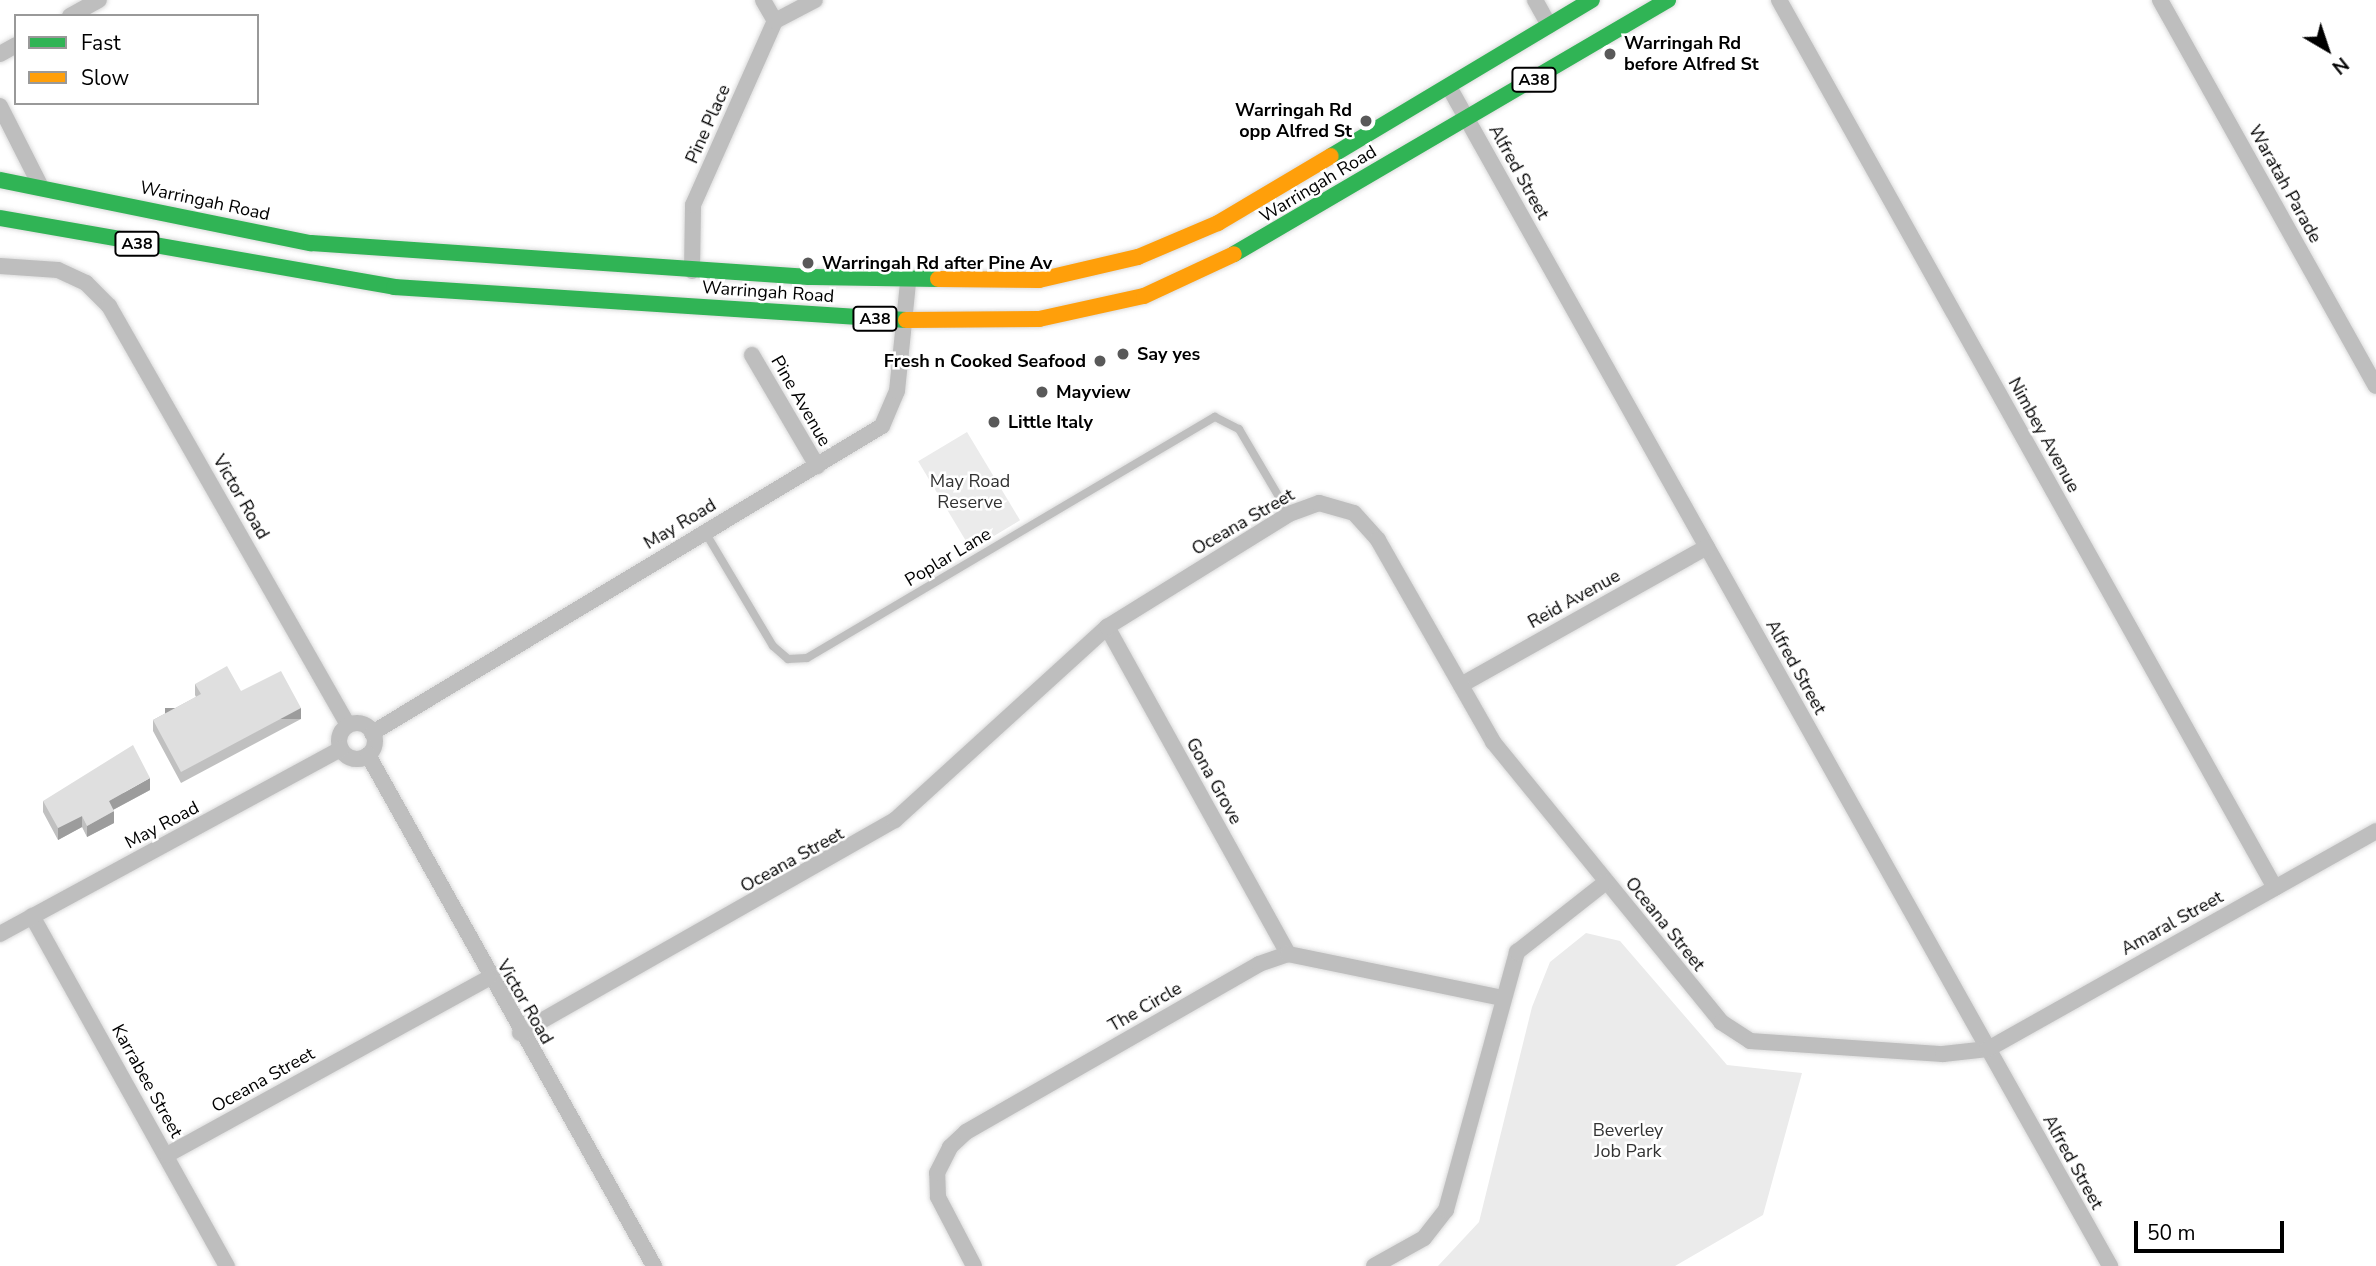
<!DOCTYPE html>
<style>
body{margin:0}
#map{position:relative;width:2376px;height:1266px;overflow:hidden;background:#fff;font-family:"Nunito Sans",sans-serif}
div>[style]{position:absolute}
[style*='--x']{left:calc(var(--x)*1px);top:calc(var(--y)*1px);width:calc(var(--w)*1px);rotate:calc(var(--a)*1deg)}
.green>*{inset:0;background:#ebebeb;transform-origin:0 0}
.roads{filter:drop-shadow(0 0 2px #dbdbdb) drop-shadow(0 0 2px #dbdbdb)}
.lane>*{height:8px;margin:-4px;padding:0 4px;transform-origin:4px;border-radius:4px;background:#bebebe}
.street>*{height:16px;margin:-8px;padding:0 8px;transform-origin:8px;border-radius:8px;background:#bebebe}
.street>.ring{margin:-8px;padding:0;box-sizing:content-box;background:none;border:16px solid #bebebe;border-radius:50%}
.fast>*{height:16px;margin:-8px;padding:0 8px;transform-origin:8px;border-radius:8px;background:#30b455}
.slow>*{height:16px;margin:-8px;padding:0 8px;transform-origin:8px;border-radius:8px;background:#ff9f0a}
.wall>*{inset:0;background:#c0c0c0}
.shaded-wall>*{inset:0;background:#9c9c9c;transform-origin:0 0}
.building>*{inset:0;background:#dfdfdf}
.dots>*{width:19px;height:19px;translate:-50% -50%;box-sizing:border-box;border:4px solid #fff;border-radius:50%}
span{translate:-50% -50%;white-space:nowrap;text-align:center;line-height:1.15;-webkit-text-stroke:5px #fff;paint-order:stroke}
.shield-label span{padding:2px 5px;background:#fff;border:2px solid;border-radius:5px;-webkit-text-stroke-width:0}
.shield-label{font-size:16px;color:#000;font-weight:700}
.poi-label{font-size:18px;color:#000;font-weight:700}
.left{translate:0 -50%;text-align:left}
.right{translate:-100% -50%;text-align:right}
.street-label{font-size:18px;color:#000}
.park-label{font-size:18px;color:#323232}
.legend{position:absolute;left:14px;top:14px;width:245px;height:91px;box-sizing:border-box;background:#fff;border:2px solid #999;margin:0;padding:9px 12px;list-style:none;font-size:21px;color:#000}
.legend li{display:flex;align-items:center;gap:14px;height:35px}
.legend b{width:35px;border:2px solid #999}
.north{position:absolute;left:2292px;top:14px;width:70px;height:70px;-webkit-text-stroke:5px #fff;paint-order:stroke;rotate:141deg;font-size:19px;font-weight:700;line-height:28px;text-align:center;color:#000}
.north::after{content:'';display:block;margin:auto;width:24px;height:32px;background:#000;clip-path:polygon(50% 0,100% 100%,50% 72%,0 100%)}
.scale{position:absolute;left:2134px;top:1221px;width:150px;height:32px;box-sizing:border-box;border:4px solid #000;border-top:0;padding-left:9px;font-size:21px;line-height:24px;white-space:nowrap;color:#000;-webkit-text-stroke:5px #fff;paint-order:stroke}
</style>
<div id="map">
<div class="green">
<i style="left:967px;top:432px;width:103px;height:57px;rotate:59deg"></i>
<i style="clip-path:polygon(1586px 933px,1620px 941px,1727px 1065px,1802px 1073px,1763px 1215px,1675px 1266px,1438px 1266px,1479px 1222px,1532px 1007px,1550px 962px)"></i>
</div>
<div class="roads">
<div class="lane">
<i style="--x:705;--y:532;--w:133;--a:59.2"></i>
<i style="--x:773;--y:646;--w:20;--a:41"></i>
<i style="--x:788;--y:659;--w:19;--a:-3"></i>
<i style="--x:807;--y:658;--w:474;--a:-30.6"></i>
<i style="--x:1215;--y:417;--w:27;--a:27"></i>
<i style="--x:1239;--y:429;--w:99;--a:59.5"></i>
</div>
<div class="street">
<i style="--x:1535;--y:0;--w:29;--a:61"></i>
<i style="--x:1779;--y:0;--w:1017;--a:60.81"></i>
<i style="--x:2160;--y:0;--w:442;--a:60.8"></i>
<i style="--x:70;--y:16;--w:33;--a:-29"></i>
<i style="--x:775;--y:21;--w:45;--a:-27.7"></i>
<i style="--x:0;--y:54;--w:18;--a:-29"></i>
<i style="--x:1449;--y:87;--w:1352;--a:60.72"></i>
<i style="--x:0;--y:106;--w:91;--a:63.2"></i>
<i style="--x:0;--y:266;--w:58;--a:3.9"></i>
<i style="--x:58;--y:270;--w:31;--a:25"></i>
<i style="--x:86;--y:283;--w:33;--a:45"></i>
<i style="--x:109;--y:306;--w:482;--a:60.3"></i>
<i style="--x:692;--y:271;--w:66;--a:-89.1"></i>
<i style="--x:693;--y:205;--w:201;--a:-66"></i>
<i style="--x:775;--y:21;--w:24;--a:-120"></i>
<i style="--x:752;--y:355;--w:129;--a:59.6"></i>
<i style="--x:1107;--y:627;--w:374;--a:61"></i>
<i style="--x:1461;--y:685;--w:282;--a:-29.3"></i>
<i class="ring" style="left:339px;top:723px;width:20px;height:20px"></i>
<i style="--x:372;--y:733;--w:595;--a:-31.05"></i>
<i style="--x:882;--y:426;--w:38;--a:-67"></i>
<i style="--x:897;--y:391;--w:110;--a:-84.2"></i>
<i style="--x:368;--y:755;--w:586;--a:60.76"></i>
<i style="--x:32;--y:916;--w:401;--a:60.9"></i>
<i style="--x:0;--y:934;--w:388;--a:-28.5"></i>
<i style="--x:520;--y:1033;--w:431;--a:-29.6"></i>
<i style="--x:895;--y:820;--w:287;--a:-42.3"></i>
<i style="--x:1107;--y:627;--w:214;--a:-31.8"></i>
<i style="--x:1289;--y:514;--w:32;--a:-20"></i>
<i style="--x:1319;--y:503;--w:36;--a:16"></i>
<i style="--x:1354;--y:513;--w:36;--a:48"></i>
<i style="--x:1378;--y:540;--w:232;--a:60.3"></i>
<i style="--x:1493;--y:742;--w:361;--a:50.8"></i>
<i style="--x:1721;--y:1022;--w:35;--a:33"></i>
<i style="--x:1750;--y:1041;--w:193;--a:3.9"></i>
<i style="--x:1943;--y:1054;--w:45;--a:-6.3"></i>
<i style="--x:1988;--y:1049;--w:445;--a:-29.3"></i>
<i style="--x:167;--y:1155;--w:367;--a:-28.8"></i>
<i style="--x:974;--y:1266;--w:78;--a:-117.6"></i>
<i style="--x:938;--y:1197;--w:24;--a:-92"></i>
<i style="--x:937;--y:1173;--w:29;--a:-63"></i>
<i style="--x:950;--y:1147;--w:22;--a:-43"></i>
<i style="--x:966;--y:1132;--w:338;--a:-29.8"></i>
<i style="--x:1259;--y:964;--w:31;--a:-19"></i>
<i style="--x:1288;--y:954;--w:219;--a:11.6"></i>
<i style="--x:1374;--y:1266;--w:57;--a:-29.2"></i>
<i style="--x:1424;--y:1238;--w:36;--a:-52"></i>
<i style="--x:1446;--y:1210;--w:268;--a:-74.6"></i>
<i style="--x:1517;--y:952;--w:113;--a:-38.2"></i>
</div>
<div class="fast">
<i style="--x:1331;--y:156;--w:304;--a:-30.9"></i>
<i style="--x:0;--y:180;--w:317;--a:11.5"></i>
<i style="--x:311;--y:243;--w:499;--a:3.9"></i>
<i style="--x:809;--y:277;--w:129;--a:0.9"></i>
<i style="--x:0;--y:218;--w:400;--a:9.9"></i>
<i style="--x:394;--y:287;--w:513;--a:3.69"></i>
<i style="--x:1234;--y:254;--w:503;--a:-30.34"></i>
</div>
<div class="slow">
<i style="--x:938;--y:279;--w:101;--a:0.6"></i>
<i style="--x:1039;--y:280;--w:102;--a:-13.1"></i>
<i style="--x:1138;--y:257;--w:87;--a:-23"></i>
<i style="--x:1218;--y:223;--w:131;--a:-30.7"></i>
<i style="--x:906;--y:320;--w:133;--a:-0.4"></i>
<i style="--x:1039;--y:319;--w:107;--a:-12.4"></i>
<i style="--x:1144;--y:296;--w:99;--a:-25"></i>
</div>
</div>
<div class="wall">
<i style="clip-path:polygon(195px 684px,241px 691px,301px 719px,181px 783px,153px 731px,153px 720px,196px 697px,195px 695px)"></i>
<i style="clip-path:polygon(150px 790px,113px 810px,114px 823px,87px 837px,82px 827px,58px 840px,43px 812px,43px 801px)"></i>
</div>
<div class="shaded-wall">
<i style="left:301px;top:708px;width:11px;height:136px;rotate:90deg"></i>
<i style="clip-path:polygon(150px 778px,150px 790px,109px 812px,109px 801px)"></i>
<i style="clip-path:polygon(114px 811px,114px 823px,87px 837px,87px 826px)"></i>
<i style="clip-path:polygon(82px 816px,82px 827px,58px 840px,58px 828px)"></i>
</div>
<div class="building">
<i style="clip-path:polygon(227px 666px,241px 691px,281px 671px,301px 708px,181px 772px,153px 720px,201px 694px,195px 684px)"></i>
<i style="clip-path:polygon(133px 745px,150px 778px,109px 801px,114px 811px,87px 826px,82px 816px,58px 828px,43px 801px)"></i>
</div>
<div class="dots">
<i style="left:1610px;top:54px;background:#595959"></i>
<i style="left:1366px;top:121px;background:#595959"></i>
<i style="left:808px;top:263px;background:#595959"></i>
<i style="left:1123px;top:354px;background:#595959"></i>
<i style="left:1100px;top:361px;background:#595959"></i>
<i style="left:1042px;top:392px;background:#595959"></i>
<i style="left:994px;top:422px;background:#595959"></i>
</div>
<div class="shield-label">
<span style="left:1534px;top:80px">A38</span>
<span style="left:137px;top:244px">A38</span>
<span style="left:875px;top:319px">A38</span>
</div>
<div class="poi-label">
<span class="left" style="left:1624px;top:54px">Warringah Rd<br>before Alfred St</span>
<span class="right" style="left:1352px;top:121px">Warringah Rd<br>opp Alfred St</span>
<span class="left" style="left:822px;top:263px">Warringah Rd after Pine Av</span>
<span class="left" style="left:1137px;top:354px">Say yes</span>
<span class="right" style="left:1086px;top:361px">Fresh n Cooked Seafood</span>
<span class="left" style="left:1056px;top:392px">Mayview</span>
<span class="left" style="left:1008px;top:422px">Little Italy</span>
</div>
<div class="street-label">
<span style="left:708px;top:124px;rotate:-66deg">Pine Place</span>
<span style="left:1519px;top:172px;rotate:61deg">Alfred Street</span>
<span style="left:1318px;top:184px;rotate:-31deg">Warringah Road</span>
<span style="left:2285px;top:184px;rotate:61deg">Waratah Parade</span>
<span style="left:205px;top:201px;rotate:12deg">Warringah Road</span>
<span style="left:768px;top:292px;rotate:4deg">Warringah Road</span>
<span style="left:801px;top:401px;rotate:60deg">Pine Avenue</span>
<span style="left:2044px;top:435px;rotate:61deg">Nimbey Avenue</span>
<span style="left:241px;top:497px;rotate:60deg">Victor Road</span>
<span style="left:1243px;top:522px;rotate:-30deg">Oceana Street</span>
<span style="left:680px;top:524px;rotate:-31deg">May Road</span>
<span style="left:948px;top:557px;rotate:-31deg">Poplar Lane</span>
<span style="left:1574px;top:599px;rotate:-29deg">Reid Avenue</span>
<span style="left:1796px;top:667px;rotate:61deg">Alfred Street</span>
<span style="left:1214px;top:781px;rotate:61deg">Gona Grove</span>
<span style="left:162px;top:825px;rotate:-28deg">May Road</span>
<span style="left:792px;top:860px;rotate:-29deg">Oceana Street</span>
<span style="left:2172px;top:923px;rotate:-29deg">Amaral Street</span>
<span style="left:1665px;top:924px;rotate:51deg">Oceana Street</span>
<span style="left:525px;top:1002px;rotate:60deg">Victor Road</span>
<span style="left:1145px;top:1007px;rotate:-30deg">The Circle</span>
<span style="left:263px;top:1080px;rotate:-29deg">Oceana Street</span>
<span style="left:147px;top:1081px;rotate:61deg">Karrabee Street</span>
<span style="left:2073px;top:1162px;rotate:61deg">Alfred Street</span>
</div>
<div class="park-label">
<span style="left:970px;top:492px">May Road<br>Reserve</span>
<span style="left:1628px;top:1141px">Beverley<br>Job Park</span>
</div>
<ul class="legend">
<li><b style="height:9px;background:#30b455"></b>Fast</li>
<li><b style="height:9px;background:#ff9f0a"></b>Slow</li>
</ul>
<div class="north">N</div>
<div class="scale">50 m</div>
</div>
